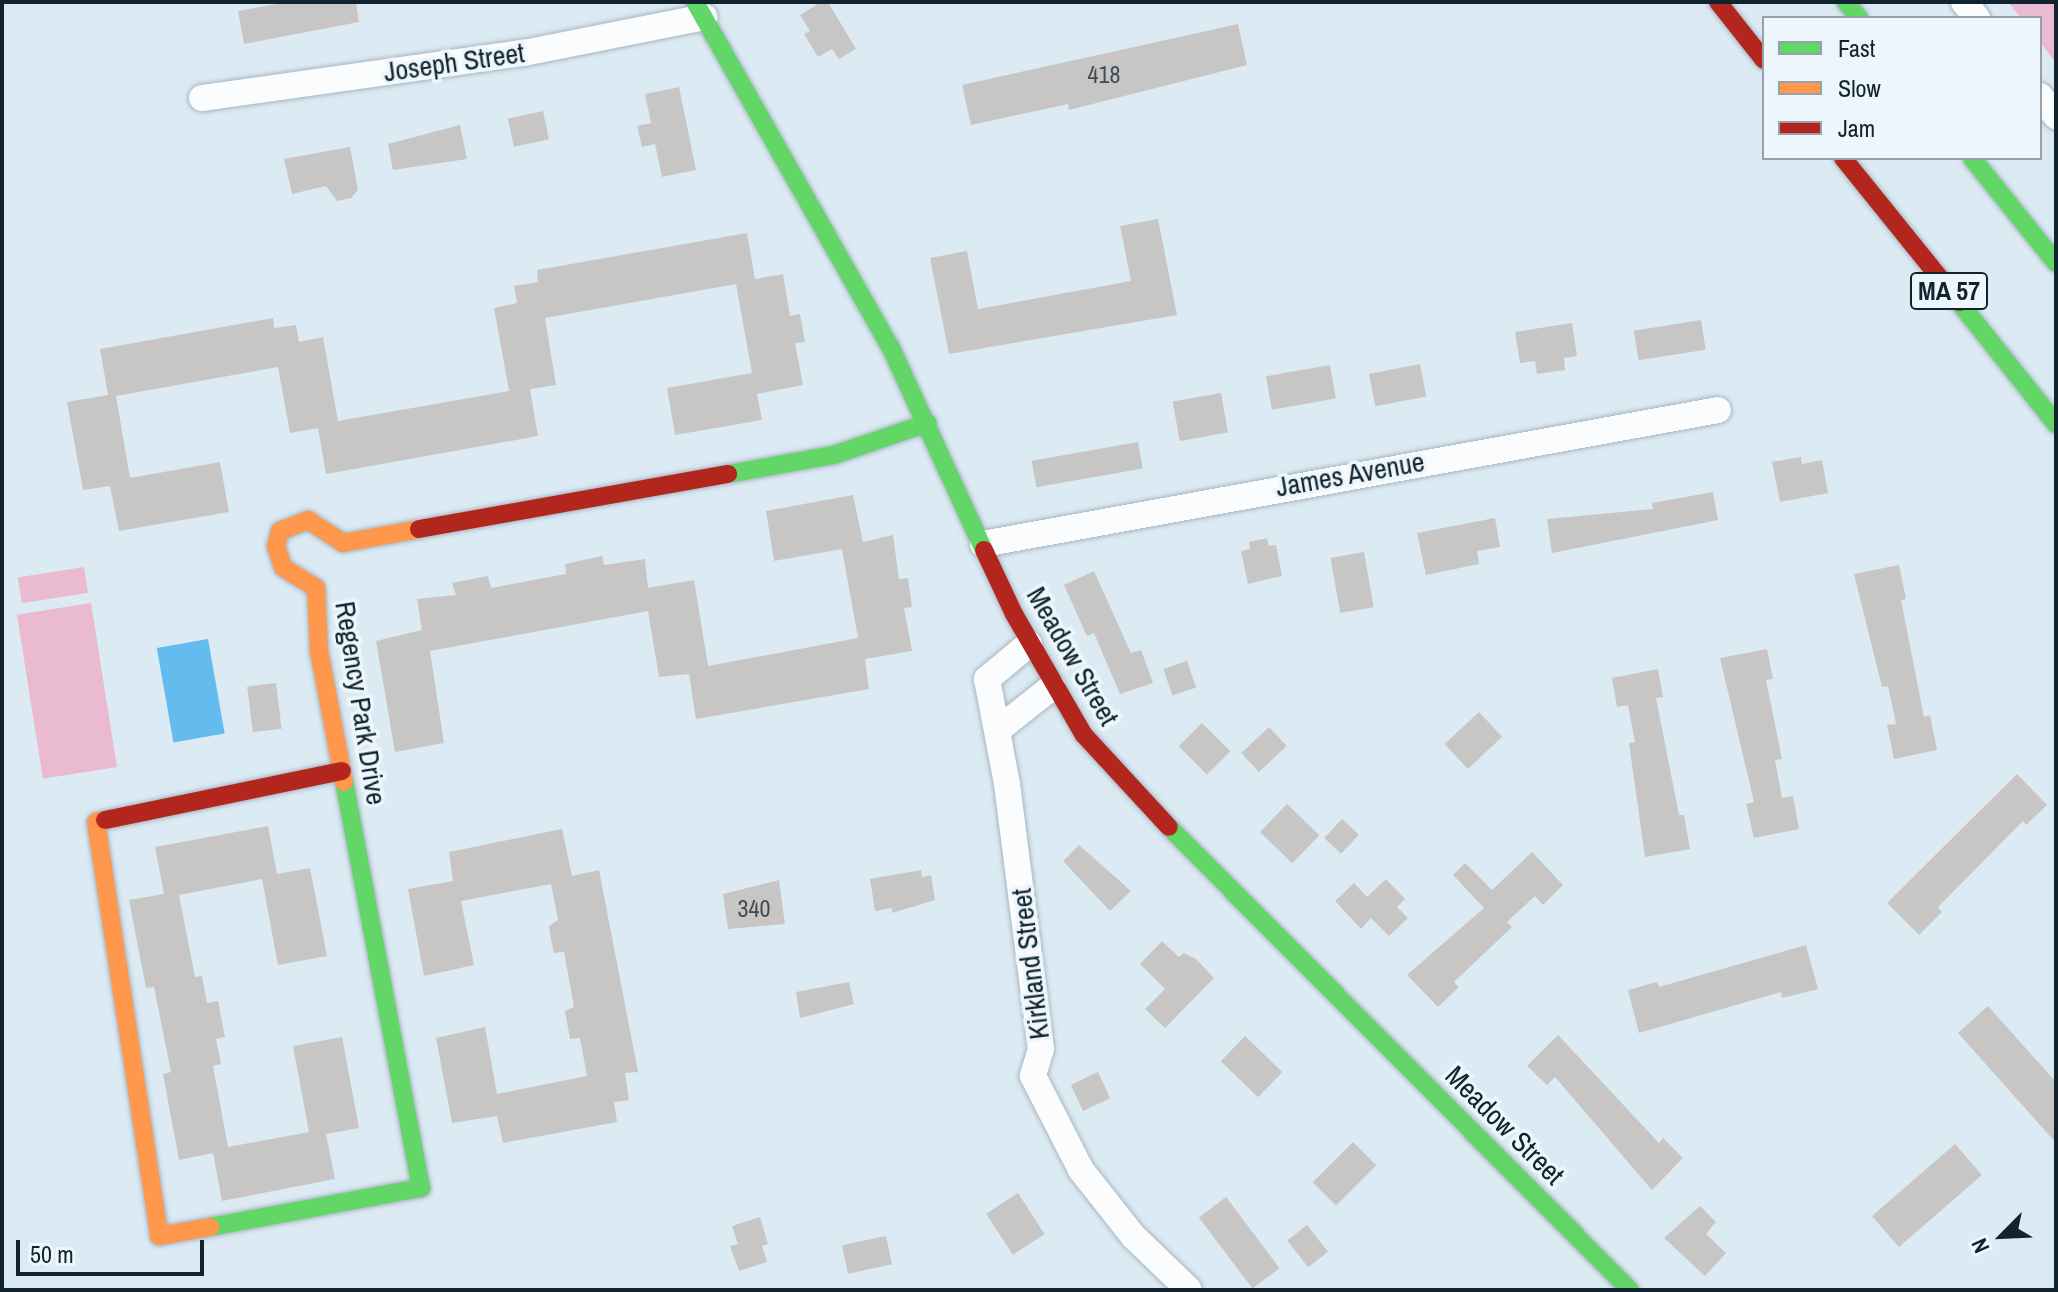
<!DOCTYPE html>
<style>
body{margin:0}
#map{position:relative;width:2058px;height:1292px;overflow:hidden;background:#dceaf4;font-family:"Archivo Narrow",sans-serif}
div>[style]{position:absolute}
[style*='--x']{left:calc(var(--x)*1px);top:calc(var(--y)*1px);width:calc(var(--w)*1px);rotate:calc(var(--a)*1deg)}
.green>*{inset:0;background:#e9bad0;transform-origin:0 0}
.water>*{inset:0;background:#64bcee;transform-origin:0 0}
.building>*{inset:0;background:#c8c6c5;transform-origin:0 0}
.roads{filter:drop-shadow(0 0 2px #a7b6c0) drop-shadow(0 0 2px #a7b6c0)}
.street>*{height:26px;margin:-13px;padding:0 13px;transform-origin:13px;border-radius:13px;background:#fafcfd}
.fast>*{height:18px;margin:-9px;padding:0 9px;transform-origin:9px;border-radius:9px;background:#63d668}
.slow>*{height:18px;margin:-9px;padding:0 9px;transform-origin:9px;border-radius:9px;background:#ff974d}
.jam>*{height:18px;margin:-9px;padding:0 9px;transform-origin:9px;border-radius:9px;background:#b3261e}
span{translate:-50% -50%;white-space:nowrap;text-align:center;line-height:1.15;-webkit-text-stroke:7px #edf6fc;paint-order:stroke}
.number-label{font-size:24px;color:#3f4c54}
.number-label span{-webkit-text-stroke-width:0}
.shield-label span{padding:2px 6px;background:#edf6fc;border:2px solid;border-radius:6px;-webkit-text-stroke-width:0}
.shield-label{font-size:26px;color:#11232e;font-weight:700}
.street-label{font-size:28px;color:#11232e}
.frame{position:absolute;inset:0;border:4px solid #11232e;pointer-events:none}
.legend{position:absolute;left:1762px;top:16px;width:280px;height:144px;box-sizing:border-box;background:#edf6fc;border:2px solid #95a2aa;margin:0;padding:10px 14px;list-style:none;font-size:24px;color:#11232e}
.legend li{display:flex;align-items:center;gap:16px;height:40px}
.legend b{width:40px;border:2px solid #95a2aa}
.north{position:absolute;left:1962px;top:1196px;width:80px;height:80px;-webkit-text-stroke:6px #edf6fc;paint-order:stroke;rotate:246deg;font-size:22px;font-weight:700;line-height:32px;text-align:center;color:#11232e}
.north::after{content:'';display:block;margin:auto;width:28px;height:36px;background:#11232e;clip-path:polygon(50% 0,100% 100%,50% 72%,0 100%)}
.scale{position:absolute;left:16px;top:1240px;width:188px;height:36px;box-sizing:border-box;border:4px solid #11232e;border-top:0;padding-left:10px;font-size:24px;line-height:28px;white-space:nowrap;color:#11232e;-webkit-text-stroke:6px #edf6fc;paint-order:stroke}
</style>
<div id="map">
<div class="green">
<i style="clip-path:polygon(2008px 2px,2056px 2px,2056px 63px,2040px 42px,2040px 18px,2021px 18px)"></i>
<i style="left:84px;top:567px;width:26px;height:67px;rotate:81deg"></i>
<i style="left:91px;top:603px;width:166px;height:75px;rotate:81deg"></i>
</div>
<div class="water">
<i style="left:208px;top:639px;width:96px;height:52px;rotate:80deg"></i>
</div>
<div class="building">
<i style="clip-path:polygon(288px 2px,356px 2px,359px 22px,244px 44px,238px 11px)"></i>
<i style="clip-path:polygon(821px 2px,828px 2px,856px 49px,839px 59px,832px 49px,818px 57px,804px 34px,810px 31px,800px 15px)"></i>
<i style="clip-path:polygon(1238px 24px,1247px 65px,1069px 110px,1068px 104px,971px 125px,962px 85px)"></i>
<i style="clip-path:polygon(679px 87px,696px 170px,662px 177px,655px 144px,642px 147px,637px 126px,651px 123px,645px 94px)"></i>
<i style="left:543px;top:111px;width:29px;height:36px;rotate:78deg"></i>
<i style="clip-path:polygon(460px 125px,467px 159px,393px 170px,388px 144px)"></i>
<i style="clip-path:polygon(350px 147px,358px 190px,351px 198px,337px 201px,326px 186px,292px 194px,284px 159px)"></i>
<i style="clip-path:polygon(1158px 219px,1177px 315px,949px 354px,930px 258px,967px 251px,978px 309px,1131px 281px,1120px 226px)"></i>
<i style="clip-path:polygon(747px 233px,755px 279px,783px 274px,790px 316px,800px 314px,805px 342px,795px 343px,803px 385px,757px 394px,762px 420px,675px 435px,667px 388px,752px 373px,736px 284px,545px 318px,556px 385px,530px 389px,538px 436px,326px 474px,318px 428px,290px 433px,278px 367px,116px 396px,130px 478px,220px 462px,229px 512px,119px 531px,110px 486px,83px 490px,67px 402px,108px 395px,100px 349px,273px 318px,274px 328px,296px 325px,299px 342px,323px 337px,338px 421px,509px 391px,494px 308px,517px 303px,514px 286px,538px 282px,537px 270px)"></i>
<i style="left:1701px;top:320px;width:30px;height:68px;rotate:81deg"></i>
<i style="clip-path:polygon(1572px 323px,1577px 356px,1564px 358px,1565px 370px,1537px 374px,1535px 361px,1520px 363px,1515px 332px)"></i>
<i style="left:1420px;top:364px;width:33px;height:52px;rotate:79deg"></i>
<i style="left:1330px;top:365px;width:34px;height:65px;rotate:80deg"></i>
<i style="left:1221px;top:393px;width:40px;height:49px;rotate:80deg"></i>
<i style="left:1138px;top:442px;width:27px;height:108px;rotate:80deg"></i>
<i style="clip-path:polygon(1801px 457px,1802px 464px,1822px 460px,1828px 493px,1780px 502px,1772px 462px)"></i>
<i style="clip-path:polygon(1713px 492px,1718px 520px,1552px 553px,1547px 519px,1653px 509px,1652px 503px)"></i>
<i style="clip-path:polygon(853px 495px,863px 542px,893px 535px,899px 579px,908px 578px,912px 607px,904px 608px,912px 651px,865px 659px,869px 689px,696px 719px,689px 674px,659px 677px,648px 611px,430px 651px,444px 743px,395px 752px,376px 641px,422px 630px,417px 599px,456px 595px,452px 583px,488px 576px,491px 588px,566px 574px,565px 564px,602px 556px,604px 565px,645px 559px,648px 588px,694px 580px,708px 666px,858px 638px,842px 549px,774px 561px,766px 511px)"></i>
<i style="clip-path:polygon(1495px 518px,1500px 547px,1477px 551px,1479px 564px,1426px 575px,1417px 533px)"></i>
<i style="clip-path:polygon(1267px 538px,1269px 546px,1276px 545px,1282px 576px,1248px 584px,1241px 551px,1250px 549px,1249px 542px)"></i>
<i style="left:1364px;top:552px;width:56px;height:34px;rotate:80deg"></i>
<i style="clip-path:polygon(1899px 565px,1906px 599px,1901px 600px,1924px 717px,1930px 715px,1937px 750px,1894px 759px,1887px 725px,1896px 724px,1888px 686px,1882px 687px,1854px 574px)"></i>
<i style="clip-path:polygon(1094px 571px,1131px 653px,1141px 650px,1153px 683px,1120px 694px,1094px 633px,1087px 636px,1064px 585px)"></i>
<i style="clip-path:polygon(1767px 649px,1773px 679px,1766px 680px,1782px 759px,1775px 760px,1782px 798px,1793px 796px,1799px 829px,1754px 838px,1746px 804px,1754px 802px,1720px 658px)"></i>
<i style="left:1187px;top:661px;width:28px;height:25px;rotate:71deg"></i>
<i style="clip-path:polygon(1658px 669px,1663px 697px,1656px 698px,1679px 815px,1684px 815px,1690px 849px,1645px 857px,1629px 743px,1635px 742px,1628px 705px,1617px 707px,1612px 678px)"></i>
<i style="left:276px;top:683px;width:46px;height:29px;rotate:83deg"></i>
<i style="left:1479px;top:712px;width:34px;height:47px;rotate:47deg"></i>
<i style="left:1202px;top:723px;width:40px;height:33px;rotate:45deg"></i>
<i style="left:1269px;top:727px;width:26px;height:38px;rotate:47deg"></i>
<i style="clip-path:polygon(2017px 774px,2047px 805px,2026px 825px,2023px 821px,1938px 907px,1942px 912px,1919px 935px,1887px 903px)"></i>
<i style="left:1287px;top:804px;width:45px;height:39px;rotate:44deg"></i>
<i style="left:1342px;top:819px;width:23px;height:26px;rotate:43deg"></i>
<i style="clip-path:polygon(268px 826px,277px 874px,310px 868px,327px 956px,278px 965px,262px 879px,179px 895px,195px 977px,202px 976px,207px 1003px,218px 1001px,225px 1037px,216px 1039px,221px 1064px,213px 1066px,228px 1147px,309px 1132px,293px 1046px,342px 1037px,359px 1128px,326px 1134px,335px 1179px,222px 1201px,213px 1153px,179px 1160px,163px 1074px,171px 1072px,154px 987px,146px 988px,129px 900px,164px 894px,155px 847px)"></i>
<i style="clip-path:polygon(562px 829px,572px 876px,599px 870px,638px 1072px,625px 1073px,629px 1100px,614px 1102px,617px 1122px,503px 1143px,497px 1116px,452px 1123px,436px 1038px,485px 1027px,497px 1094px,587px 1076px,580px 1038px,570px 1039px,565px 1011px,574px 1007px,564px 952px,554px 953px,551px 939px,549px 926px,558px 920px,551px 884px,461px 901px,474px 965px,424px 976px,408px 889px,453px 881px,449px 852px)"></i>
<i style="clip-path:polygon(1079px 845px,1131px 891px,1110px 911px,1063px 861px)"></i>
<i style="clip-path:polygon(1532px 852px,1563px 885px,1543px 905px,1535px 896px,1507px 922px,1512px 927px,1454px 982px,1459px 987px,1438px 1007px,1407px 975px,1484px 908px,1453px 875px,1465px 863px,1492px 890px)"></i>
<i style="clip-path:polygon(921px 870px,922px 877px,931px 875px,935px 900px,892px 913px,892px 908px,875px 911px,870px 879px)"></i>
<i style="clip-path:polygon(1386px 879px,1405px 899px,1397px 907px,1408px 918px,1389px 936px,1371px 918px,1361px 929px,1335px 901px,1354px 883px,1367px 897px)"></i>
<i style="clip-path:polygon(779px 880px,785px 924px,728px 929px,723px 894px)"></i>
<i style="clip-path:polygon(1162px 941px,1179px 957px,1184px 953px,1196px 959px,1214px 978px,1165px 1028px,1145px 1009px,1165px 989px,1140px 964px)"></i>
<i style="clip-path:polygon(1806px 945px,1818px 989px,1782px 998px,1781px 992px,1639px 1033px,1628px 990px,1657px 982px,1659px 987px)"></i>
<i style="clip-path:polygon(849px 982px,854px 1004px,800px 1018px,796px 992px)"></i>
<i style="clip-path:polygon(1988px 1006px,2056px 1082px,2056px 1143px,1958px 1033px)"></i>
<i style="clip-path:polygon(1558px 1035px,1659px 1143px,1663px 1138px,1683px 1158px,1652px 1190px,1555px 1077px,1547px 1085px,1527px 1066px)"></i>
<i style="left:1245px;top:1036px;width:52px;height:35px;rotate:44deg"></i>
<i style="left:1098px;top:1072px;width:29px;height:30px;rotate:65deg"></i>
<i style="left:1353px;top:1142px;width:33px;height:57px;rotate:45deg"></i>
<i style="left:1955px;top:1144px;width:41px;height:110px;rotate:49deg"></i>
<i style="left:1018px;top:1193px;width:49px;height:38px;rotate:57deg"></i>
<i style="left:1226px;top:1197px;width:89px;height:34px;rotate:53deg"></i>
<i style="clip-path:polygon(1700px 1206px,1716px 1222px,1706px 1234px,1726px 1253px,1705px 1276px,1664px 1238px)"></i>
<i style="clip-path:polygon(760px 1217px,768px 1244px,762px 1246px,767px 1262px,739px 1271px,730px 1246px,738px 1244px,732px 1226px)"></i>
<i style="left:1307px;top:1225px;width:34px;height:25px;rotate:52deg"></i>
<i style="left:886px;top:1236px;width:29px;height:45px;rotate:78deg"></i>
</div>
<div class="roads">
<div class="street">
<i style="--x:1964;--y:2;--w:21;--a:51"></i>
<i style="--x:2040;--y:96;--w:26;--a:51"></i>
<i style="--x:202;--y:98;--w:325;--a:-8"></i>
<i style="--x:524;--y:53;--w:184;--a:-11.3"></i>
<i style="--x:983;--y:544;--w:747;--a:-10.33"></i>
<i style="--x:1029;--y:644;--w:55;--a:140.2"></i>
<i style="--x:987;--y:679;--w:107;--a:79.2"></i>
<i style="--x:1007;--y:784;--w:267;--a:82.7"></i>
<i style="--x:1041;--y:1049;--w:28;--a:107"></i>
<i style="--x:1033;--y:1076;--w:106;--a:62.9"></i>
<i style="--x:1081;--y:1170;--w:85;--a:51.7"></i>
<i style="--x:1134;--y:1237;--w:76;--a:43.9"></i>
<i style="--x:999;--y:729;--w:68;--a:-38.4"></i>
</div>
<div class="fast">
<i style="--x:695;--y:2;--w:395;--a:60.5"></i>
<i style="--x:890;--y:346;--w:225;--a:65.3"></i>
<i style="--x:1846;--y:2;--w:21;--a:51"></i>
<i style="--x:1972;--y:158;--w:134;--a:51.3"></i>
<i style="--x:1959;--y:302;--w:156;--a:51.5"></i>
<i style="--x:728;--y:474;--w:108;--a:-10.2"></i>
<i style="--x:834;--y:455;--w:99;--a:-18.8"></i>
<i style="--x:1169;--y:827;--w:653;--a:45.12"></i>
<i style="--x:210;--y:1227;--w:215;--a:-10.5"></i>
<i style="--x:421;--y:1188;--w:413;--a:-100.7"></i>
</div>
<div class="slow">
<i style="--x:344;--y:782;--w:133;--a:-100.8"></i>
<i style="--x:319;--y:651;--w:63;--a:-92.7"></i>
<i style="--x:316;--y:588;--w:39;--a:-148"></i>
<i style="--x:283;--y:567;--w:21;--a:-109"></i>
<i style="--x:276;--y:547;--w:16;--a:-76"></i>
<i style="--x:280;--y:531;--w:30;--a:-21"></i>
<i style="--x:308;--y:520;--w:42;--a:33.3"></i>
<i style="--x:343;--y:543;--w:77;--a:-10.4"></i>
<i style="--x:105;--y:820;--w:9;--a:167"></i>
<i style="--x:96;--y:822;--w:419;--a:81.3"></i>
<i style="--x:159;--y:1236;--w:52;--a:-10"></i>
</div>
<div class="jam">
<i style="--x:1718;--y:2;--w:74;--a:51.6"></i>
<i style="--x:1843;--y:158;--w:185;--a:51.1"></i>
<i style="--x:419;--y:529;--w:314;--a:-10.1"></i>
<i style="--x:984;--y:550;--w:71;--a:64.9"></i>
<i style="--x:1014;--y:614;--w:140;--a:60"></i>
<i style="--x:1084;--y:735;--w:125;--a:47.3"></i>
<i style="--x:105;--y:820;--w:242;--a:-11.7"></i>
</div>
</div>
<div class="number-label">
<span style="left:1104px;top:75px">418</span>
<span style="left:754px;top:909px">340</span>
</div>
<div class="shield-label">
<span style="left:1949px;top:291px">MA 57</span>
</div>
<div class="street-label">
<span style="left:454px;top:62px;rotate:-8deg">Joseph Street</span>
<span style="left:1350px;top:474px;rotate:-10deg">James Avenue</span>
<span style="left:1073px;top:656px;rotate:60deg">Meadow Street</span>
<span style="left:361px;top:703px;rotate:81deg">Regency Park Drive</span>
<span style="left:1030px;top:964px;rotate:-97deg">Kirkland Street</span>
<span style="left:1505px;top:1125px;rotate:45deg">Meadow Street</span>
</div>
<div class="frame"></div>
<ul class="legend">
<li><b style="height:10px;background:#63d668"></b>Fast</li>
<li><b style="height:10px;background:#ff974d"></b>Slow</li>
<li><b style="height:10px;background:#b3261e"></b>Jam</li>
</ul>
<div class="north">N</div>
<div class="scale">50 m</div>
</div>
